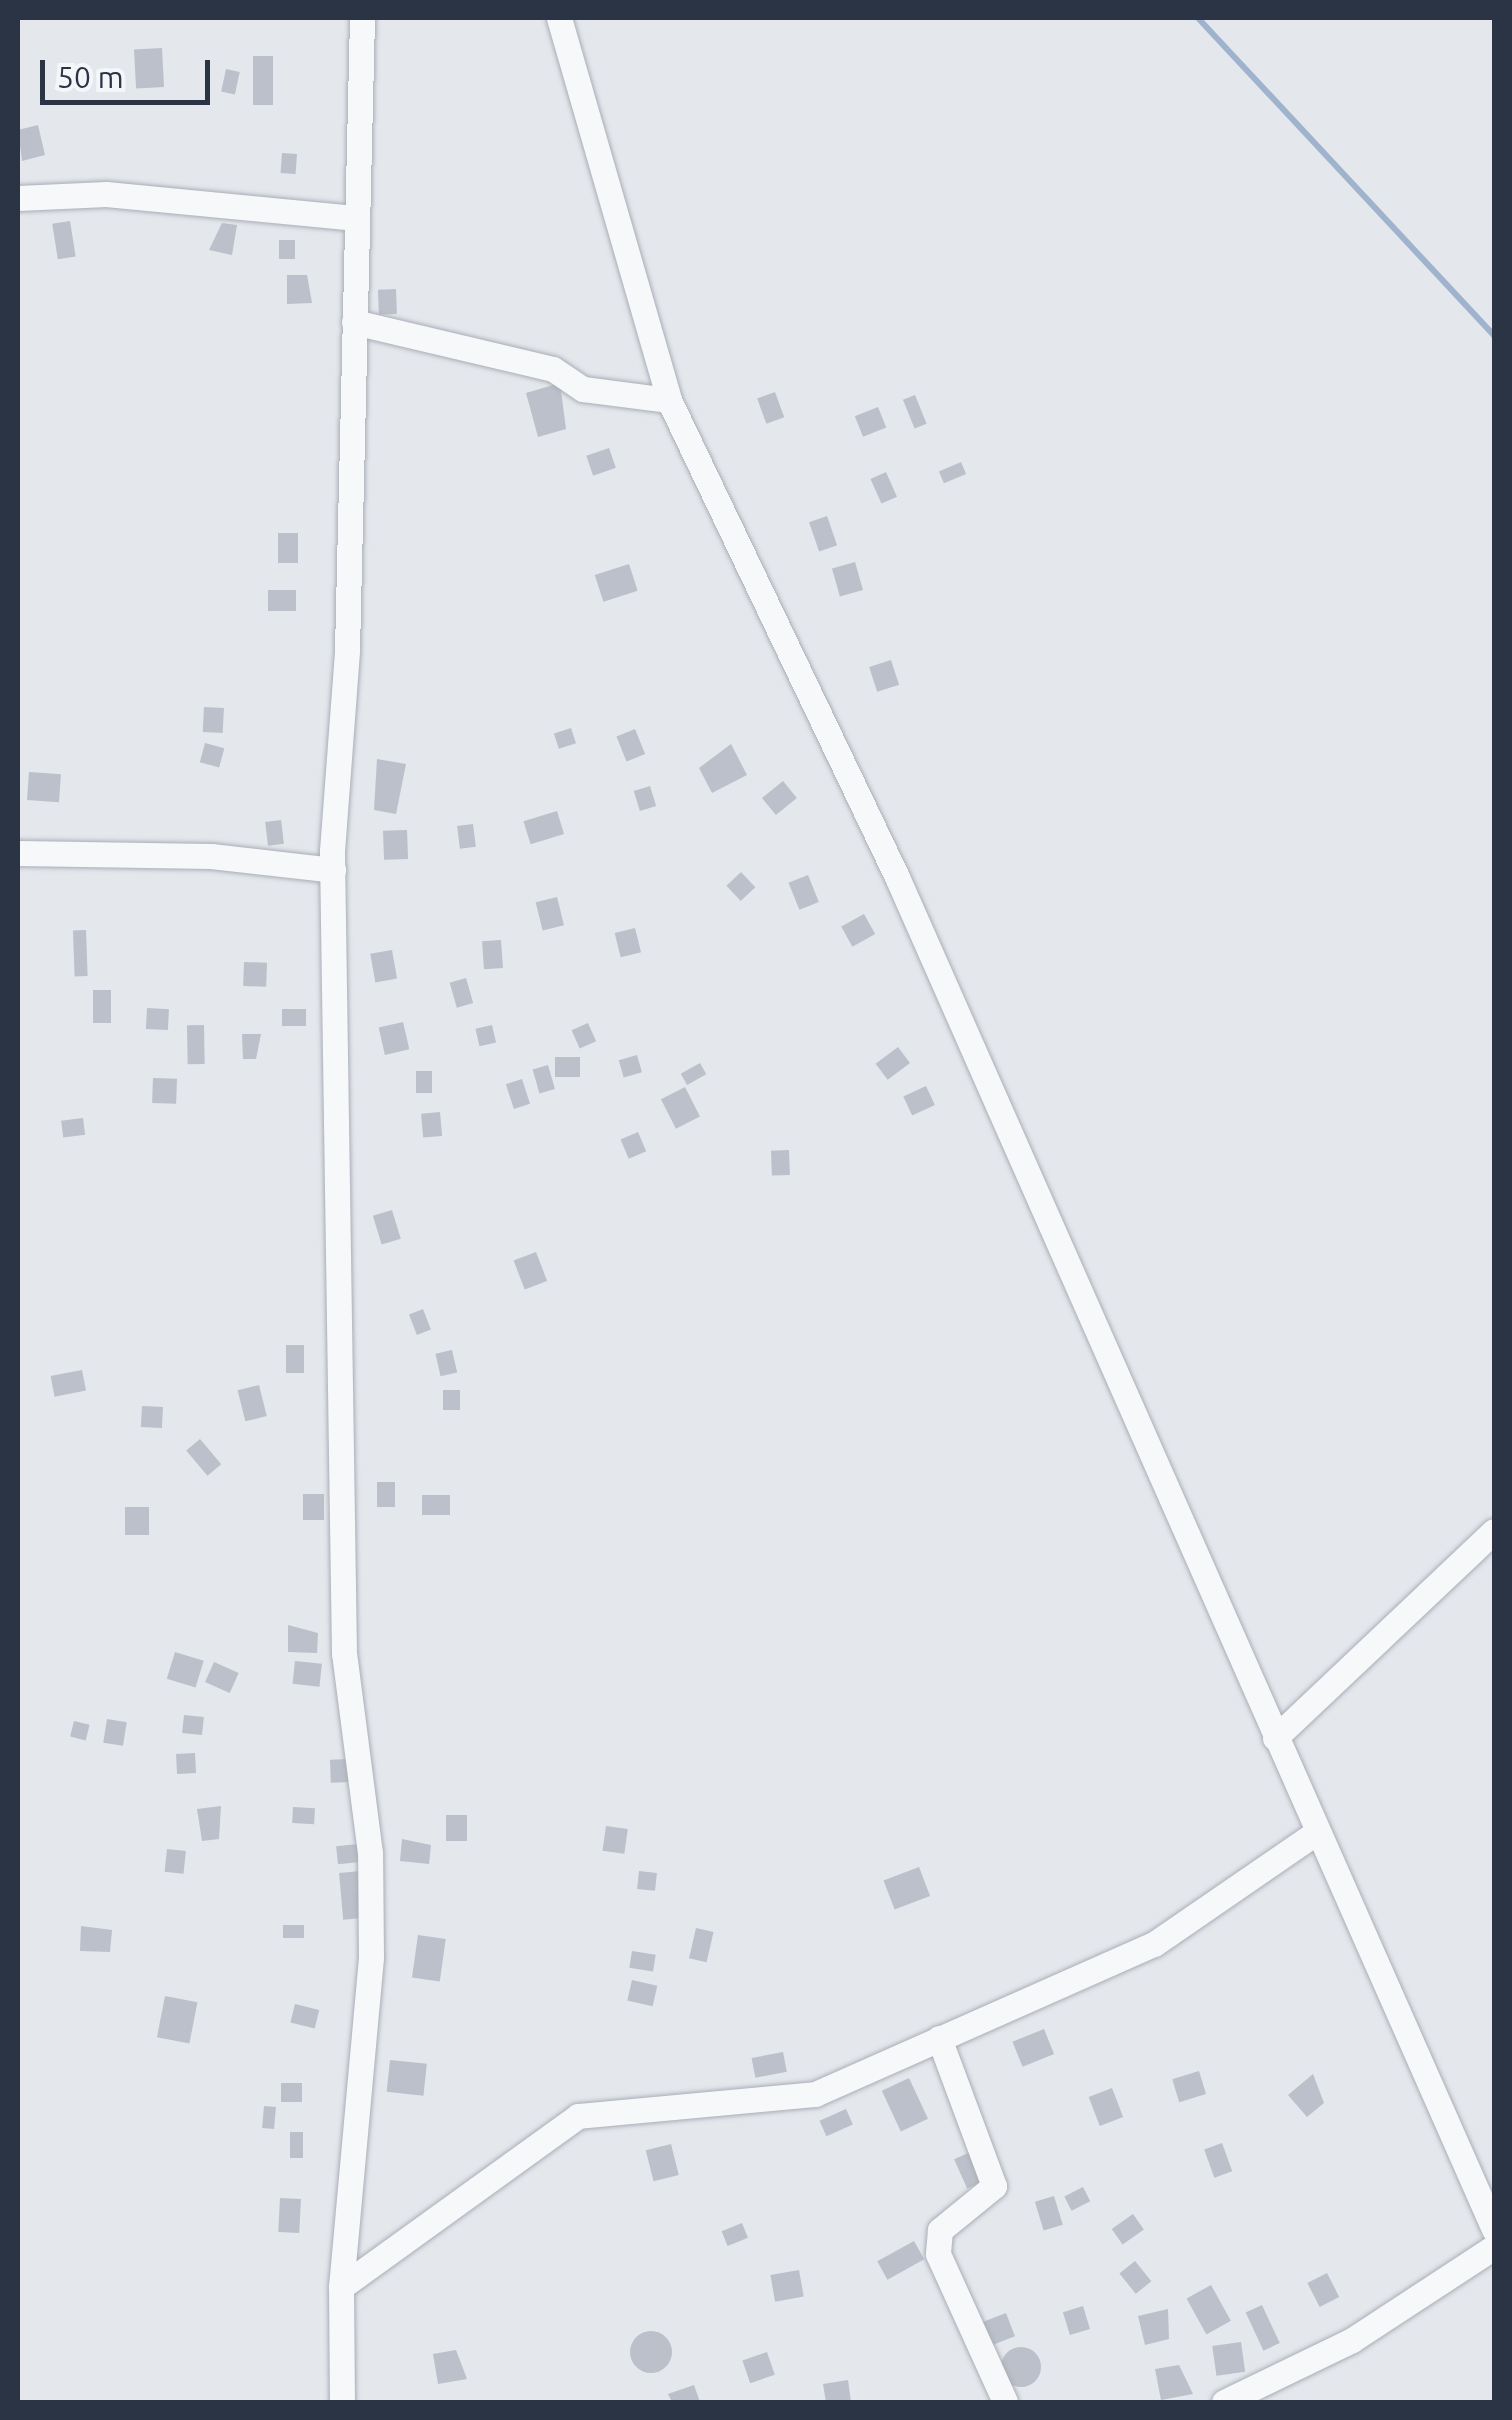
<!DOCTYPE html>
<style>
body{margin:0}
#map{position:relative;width:1512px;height:2420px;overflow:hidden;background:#e4e7ec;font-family:Ubuntu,sans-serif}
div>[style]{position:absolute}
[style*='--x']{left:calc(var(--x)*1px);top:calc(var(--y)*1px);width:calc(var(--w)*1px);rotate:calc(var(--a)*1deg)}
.stream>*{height:6px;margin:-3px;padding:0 3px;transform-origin:3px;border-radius:3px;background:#9fb4cc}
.building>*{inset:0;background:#bbc0ca;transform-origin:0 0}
.round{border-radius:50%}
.roads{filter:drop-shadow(0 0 2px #a9aeb7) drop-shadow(0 0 2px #a9aeb7)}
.minor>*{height:25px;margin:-12.5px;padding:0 12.5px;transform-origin:12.5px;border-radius:12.5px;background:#f7f8fa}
span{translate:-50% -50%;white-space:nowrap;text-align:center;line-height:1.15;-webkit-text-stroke:10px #f4f6f9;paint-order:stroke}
.frame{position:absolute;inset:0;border:20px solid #2b3445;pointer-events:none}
.scale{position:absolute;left:40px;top:60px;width:170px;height:45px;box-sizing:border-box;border:5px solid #2b3445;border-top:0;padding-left:12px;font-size:30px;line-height:35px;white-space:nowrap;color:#2b3445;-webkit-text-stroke:8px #f4f6f9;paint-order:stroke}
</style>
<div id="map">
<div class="stream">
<i style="--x:1198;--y:18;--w:434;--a:47"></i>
</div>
<div class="building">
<i style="left:162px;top:48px;width:39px;height:28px;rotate:87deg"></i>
<i style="left:253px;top:56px;width:20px;height:49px"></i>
<i style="left:226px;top:69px;width:14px;height:23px;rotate:12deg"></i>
<i style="clip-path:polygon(38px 125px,45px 155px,22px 161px,18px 130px)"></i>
<i style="left:282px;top:153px;width:15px;height:20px;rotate:4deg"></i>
<i style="left:70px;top:221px;width:36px;height:18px;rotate:81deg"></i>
<i style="clip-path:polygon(222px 223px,237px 225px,232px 255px,209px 250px)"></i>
<i style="left:279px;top:240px;width:16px;height:19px"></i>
<i style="clip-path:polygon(287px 275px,307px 275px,312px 303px,287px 304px)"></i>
<i style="left:396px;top:289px;width:25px;height:18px;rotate:88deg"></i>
<i style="clip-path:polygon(560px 383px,566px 429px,538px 437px,526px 393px)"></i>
<i style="left:775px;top:392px;width:27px;height:19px;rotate:70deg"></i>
<i style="left:915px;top:395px;width:31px;height:13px;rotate:68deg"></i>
<i style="left:878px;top:407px;width:22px;height:25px;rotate:68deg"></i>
<i style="left:609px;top:448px;width:21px;height:24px;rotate:71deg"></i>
<i style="left:961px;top:462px;width:13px;height:24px;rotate:67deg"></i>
<i style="left:886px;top:472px;width:27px;height:17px;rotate:66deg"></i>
<i style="left:827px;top:516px;width:31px;height:19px;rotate:71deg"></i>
<i style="left:278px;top:533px;width:20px;height:30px"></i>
<i style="left:855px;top:562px;width:29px;height:24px;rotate:74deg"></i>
<i style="left:629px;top:564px;width:28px;height:36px;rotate:72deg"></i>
<i style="left:296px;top:590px;width:21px;height:28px;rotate:90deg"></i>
<i style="left:891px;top:660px;width:26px;height:23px;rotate:72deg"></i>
<i style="left:204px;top:707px;width:20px;height:25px;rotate:3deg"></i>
<i style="left:571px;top:728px;width:16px;height:18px;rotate:72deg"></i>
<i style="left:635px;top:729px;width:27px;height:20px;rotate:68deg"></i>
<i style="left:205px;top:743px;width:20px;height:20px;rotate:15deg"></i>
<i style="clip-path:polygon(731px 744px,747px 775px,712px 793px,699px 768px)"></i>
<i style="clip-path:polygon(377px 759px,406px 764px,396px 814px,374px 810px)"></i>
<i style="left:29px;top:772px;width:32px;height:28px;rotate:4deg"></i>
<i style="left:783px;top:781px;width:22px;height:27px;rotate:51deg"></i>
<i style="left:650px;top:786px;width:21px;height:17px;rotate:73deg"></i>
<i style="left:557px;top:811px;width:24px;height:35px;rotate:73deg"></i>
<i style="left:281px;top:820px;width:24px;height:16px;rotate:83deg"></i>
<i style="left:473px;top:824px;width:23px;height:16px;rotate:83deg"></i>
<i style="left:407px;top:830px;width:29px;height:24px;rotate:88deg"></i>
<i style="left:741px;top:872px;width:21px;height:20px;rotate:47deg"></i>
<i style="left:808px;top:875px;width:29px;height:21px;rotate:68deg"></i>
<i style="left:557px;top:897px;width:29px;height:22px;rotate:76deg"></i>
<i style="left:864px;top:914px;width:23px;height:26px;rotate:61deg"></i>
<i style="left:635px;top:928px;width:25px;height:21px;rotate:76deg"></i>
<i style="left:86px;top:930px;width:46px;height:13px;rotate:88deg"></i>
<i style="left:501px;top:940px;width:28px;height:19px;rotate:86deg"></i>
<i style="left:392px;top:950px;width:29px;height:22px;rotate:80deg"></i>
<i style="left:244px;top:962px;width:23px;height:24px;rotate:2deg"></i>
<i style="left:466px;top:978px;width:26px;height:17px;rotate:74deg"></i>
<i style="left:93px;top:990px;width:18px;height:33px"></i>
<i style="left:147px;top:1008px;width:22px;height:21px;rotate:3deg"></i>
<i style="left:282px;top:1009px;width:24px;height:17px"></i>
<i style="left:403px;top:1022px;width:28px;height:25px;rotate:77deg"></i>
<i style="left:588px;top:1023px;width:20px;height:18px;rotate:66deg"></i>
<i style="left:204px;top:1025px;width:39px;height:17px;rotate:89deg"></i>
<i style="left:492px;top:1025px;width:18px;height:17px;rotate:77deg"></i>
<i style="clip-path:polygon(242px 1034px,261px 1034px,256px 1059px,243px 1059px)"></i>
<i style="left:898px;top:1047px;width:20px;height:28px;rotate:53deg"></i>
<i style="left:637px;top:1055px;width:18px;height:19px;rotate:74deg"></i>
<i style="left:555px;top:1057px;width:25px;height:20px"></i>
<i style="left:700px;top:1063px;width:13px;height:22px;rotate:61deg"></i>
<i style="left:548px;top:1065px;width:25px;height:16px;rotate:74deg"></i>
<i style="left:416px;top:1071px;width:16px;height:22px"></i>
<i style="left:153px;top:1078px;width:24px;height:25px;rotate:2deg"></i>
<i style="left:522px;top:1079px;width:26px;height:17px;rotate:72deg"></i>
<i style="left:926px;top:1086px;width:21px;height:25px;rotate:65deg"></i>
<i style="left:685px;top:1087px;width:33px;height:27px;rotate:63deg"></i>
<i style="left:440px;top:1112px;width:24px;height:19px;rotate:85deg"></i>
<i style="left:83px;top:1118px;width:17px;height:22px;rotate:83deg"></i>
<i style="left:638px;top:1132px;width:21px;height:19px;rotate:67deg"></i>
<i style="left:789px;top:1150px;width:25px;height:18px;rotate:88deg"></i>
<i style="left:392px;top:1210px;width:30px;height:20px;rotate:73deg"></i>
<i style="left:536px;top:1252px;width:31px;height:24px;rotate:69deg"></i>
<i style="left:423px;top:1309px;width:22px;height:15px;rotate:69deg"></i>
<i style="left:286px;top:1345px;width:18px;height:28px"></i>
<i style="left:452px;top:1350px;width:23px;height:17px;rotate:77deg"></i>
<i style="left:82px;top:1370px;width:21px;height:32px;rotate:79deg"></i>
<i style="left:259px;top:1385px;width:32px;height:22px;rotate:76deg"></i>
<i style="left:443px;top:1390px;width:17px;height:20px"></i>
<i style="left:142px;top:1406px;width:21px;height:21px;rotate:3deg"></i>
<i style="left:200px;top:1439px;width:33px;height:18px;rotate:50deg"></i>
<i style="left:377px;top:1482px;width:18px;height:25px"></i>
<i style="left:324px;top:1494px;width:26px;height:21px;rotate:90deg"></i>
<i style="left:450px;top:1495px;width:20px;height:28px;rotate:90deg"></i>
<i style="left:125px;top:1507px;width:24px;height:28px"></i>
<i style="clip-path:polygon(288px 1625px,318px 1633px,317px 1653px,288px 1652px)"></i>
<i style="left:175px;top:1652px;width:30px;height:28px;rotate:17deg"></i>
<i style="left:295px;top:1661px;width:27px;height:23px;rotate:6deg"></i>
<i style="left:214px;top:1662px;width:27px;height:22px;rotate:24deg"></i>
<i style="left:184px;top:1715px;width:20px;height:18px;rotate:6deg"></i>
<i style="left:107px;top:1719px;width:20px;height:24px;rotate:9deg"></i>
<i style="left:74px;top:1721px;width:16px;height:16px;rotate:14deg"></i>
<i style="left:195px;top:1753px;width:20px;height:19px;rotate:87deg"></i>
<i style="left:349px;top:1759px;width:23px;height:19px;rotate:88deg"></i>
<i style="clip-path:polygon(221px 1806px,219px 1839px,202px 1841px,197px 1809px)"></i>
<i style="left:293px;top:1807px;width:22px;height:16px;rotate:3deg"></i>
<i style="left:446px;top:1815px;width:21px;height:26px"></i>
<i style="left:606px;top:1826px;width:22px;height:25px;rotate:8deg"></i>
<i style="clip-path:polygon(402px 1839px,431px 1845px,429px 1864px,400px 1861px)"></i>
<i style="left:358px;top:1844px;width:18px;height:22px;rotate:84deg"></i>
<i style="left:167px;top:1849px;width:19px;height:23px;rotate:6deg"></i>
<i style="left:919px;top:1867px;width:31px;height:38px;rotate:69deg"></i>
<i style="left:361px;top:1871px;width:47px;height:22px;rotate:85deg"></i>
<i style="left:639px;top:1871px;width:18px;height:18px;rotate:6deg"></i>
<i style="left:283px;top:1925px;width:21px;height:13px"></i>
<i style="clip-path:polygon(81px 1926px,112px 1930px,110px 1952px,80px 1951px)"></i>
<i style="left:696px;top:1928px;width:18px;height:31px;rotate:13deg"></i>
<i style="left:418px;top:1935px;width:28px;height:43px;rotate:8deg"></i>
<i style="left:632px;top:1951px;width:24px;height:17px;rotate:9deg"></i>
<i style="left:632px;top:1980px;width:26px;height:21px;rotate:13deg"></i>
<i style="left:165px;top:1996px;width:33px;height:42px;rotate:11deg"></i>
<i style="left:295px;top:2004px;width:25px;height:19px;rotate:14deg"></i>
<i style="left:1044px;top:2029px;width:27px;height:34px;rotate:68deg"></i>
<i style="left:783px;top:2052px;width:20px;height:32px;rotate:79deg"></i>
<i style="left:390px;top:2060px;width:37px;height:32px;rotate:6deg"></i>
<i style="left:1199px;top:2071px;width:24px;height:28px;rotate:73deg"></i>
<i style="clip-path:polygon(1313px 2074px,1324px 2103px,1307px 2117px,1288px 2095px)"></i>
<i style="left:909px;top:2078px;width:45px;height:30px;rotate:65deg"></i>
<i style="left:281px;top:2083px;width:21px;height:19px"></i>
<i style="left:1112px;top:2088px;width:31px;height:25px;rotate:69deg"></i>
<i style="left:264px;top:2106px;width:12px;height:22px;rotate:5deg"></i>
<i style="left:846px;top:2109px;width:17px;height:29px;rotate:66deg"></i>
<i style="left:290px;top:2132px;width:13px;height:26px"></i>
<i style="left:1222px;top:2143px;width:30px;height:19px;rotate:70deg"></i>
<i style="left:671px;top:2144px;width:32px;height:26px;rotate:76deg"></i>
<i style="left:977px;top:2149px;width:32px;height:25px;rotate:66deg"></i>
<i style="left:1083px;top:2187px;width:16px;height:21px;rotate:63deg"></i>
<i style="left:1054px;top:2196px;width:30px;height:20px;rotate:73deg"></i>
<i style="left:280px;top:2198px;width:21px;height:34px;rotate:3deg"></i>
<i style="left:1133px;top:2214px;width:19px;height:26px;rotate:55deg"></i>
<i style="left:742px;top:2223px;width:16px;height:22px;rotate:68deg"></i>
<i style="left:914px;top:2241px;width:21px;height:42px;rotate:61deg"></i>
<i style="left:1135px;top:2261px;width:26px;height:20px;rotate:51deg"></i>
<i style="left:799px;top:2270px;width:27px;height:29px;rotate:80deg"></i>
<i style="left:1327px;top:2273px;width:27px;height:22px;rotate:63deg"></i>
<i style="left:1211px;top:2285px;width:41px;height:28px;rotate:61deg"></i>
<i style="left:1262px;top:2305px;width:42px;height:18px;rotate:65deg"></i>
<i style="left:1083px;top:2306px;width:24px;height:21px;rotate:73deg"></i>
<i style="clip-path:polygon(1168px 2309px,1169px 2339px,1145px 2345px,1138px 2316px)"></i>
<i style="left:1006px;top:2313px;width:25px;height:27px;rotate:69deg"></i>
<i class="round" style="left:630px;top:2331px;width:42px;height:42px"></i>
<i style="left:1241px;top:2342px;width:30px;height:29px;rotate:82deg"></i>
<i class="round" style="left:1001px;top:2347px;width:40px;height:40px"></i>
<i style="clip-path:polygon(456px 2350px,467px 2379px,438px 2384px,433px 2354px)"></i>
<i style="left:767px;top:2352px;width:24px;height:26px;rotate:71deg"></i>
<i style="clip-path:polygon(1179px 2365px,1193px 2394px,1161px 2400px,1155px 2369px)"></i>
<i style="clip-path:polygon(848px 2380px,851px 2402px,826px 2402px,823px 2384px)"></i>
<i style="clip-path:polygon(694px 2385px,700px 2402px,672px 2402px,668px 2394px)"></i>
</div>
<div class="roads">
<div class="minor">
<i style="--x:559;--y:18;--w:398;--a:73.9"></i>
<i style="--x:669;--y:400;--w:529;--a:64.45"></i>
<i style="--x:897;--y:877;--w:1478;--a:66.18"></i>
<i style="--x:18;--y:198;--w:88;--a:-2.6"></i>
<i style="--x:106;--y:194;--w:252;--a:5.5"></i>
<i style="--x:354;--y:322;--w:204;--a:13.3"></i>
<i style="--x:553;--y:369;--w:36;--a:34"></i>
<i style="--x:583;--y:389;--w:87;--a:7.3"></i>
<i style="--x:18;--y:853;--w:193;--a:0.9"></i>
<i style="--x:211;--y:856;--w:123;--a:6.5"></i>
<i style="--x:1275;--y:1738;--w:301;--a:-43.4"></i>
<i style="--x:939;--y:2038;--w:158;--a:69.6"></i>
<i style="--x:994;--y:2186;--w:70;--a:140.8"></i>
<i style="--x:940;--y:2230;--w:24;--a:95"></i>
<i style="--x:938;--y:2254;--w:162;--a:65.6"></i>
<i style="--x:341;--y:2287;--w:292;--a:-35.8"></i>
<i style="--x:578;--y:2116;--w:238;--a:-5.3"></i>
<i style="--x:815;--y:2094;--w:371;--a:-23.9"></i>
<i style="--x:1154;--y:1944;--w:198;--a:-34.5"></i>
<i style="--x:342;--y:2402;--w:115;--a:-90.5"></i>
<i style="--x:341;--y:2287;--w:330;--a:-84.8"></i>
<i style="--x:371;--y:1958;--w:105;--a:-90.5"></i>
<i style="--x:370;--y:1853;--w:201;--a:-97.4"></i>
<i style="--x:344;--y:1654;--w:803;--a:-90.86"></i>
<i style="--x:332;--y:851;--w:202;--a:-85.7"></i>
<i style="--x:347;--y:650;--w:632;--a:-88.64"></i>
<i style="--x:1224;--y:2402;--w:142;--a:-25.8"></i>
<i style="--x:1352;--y:2340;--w:170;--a:-33.2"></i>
</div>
</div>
<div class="frame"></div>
<div class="scale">50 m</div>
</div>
